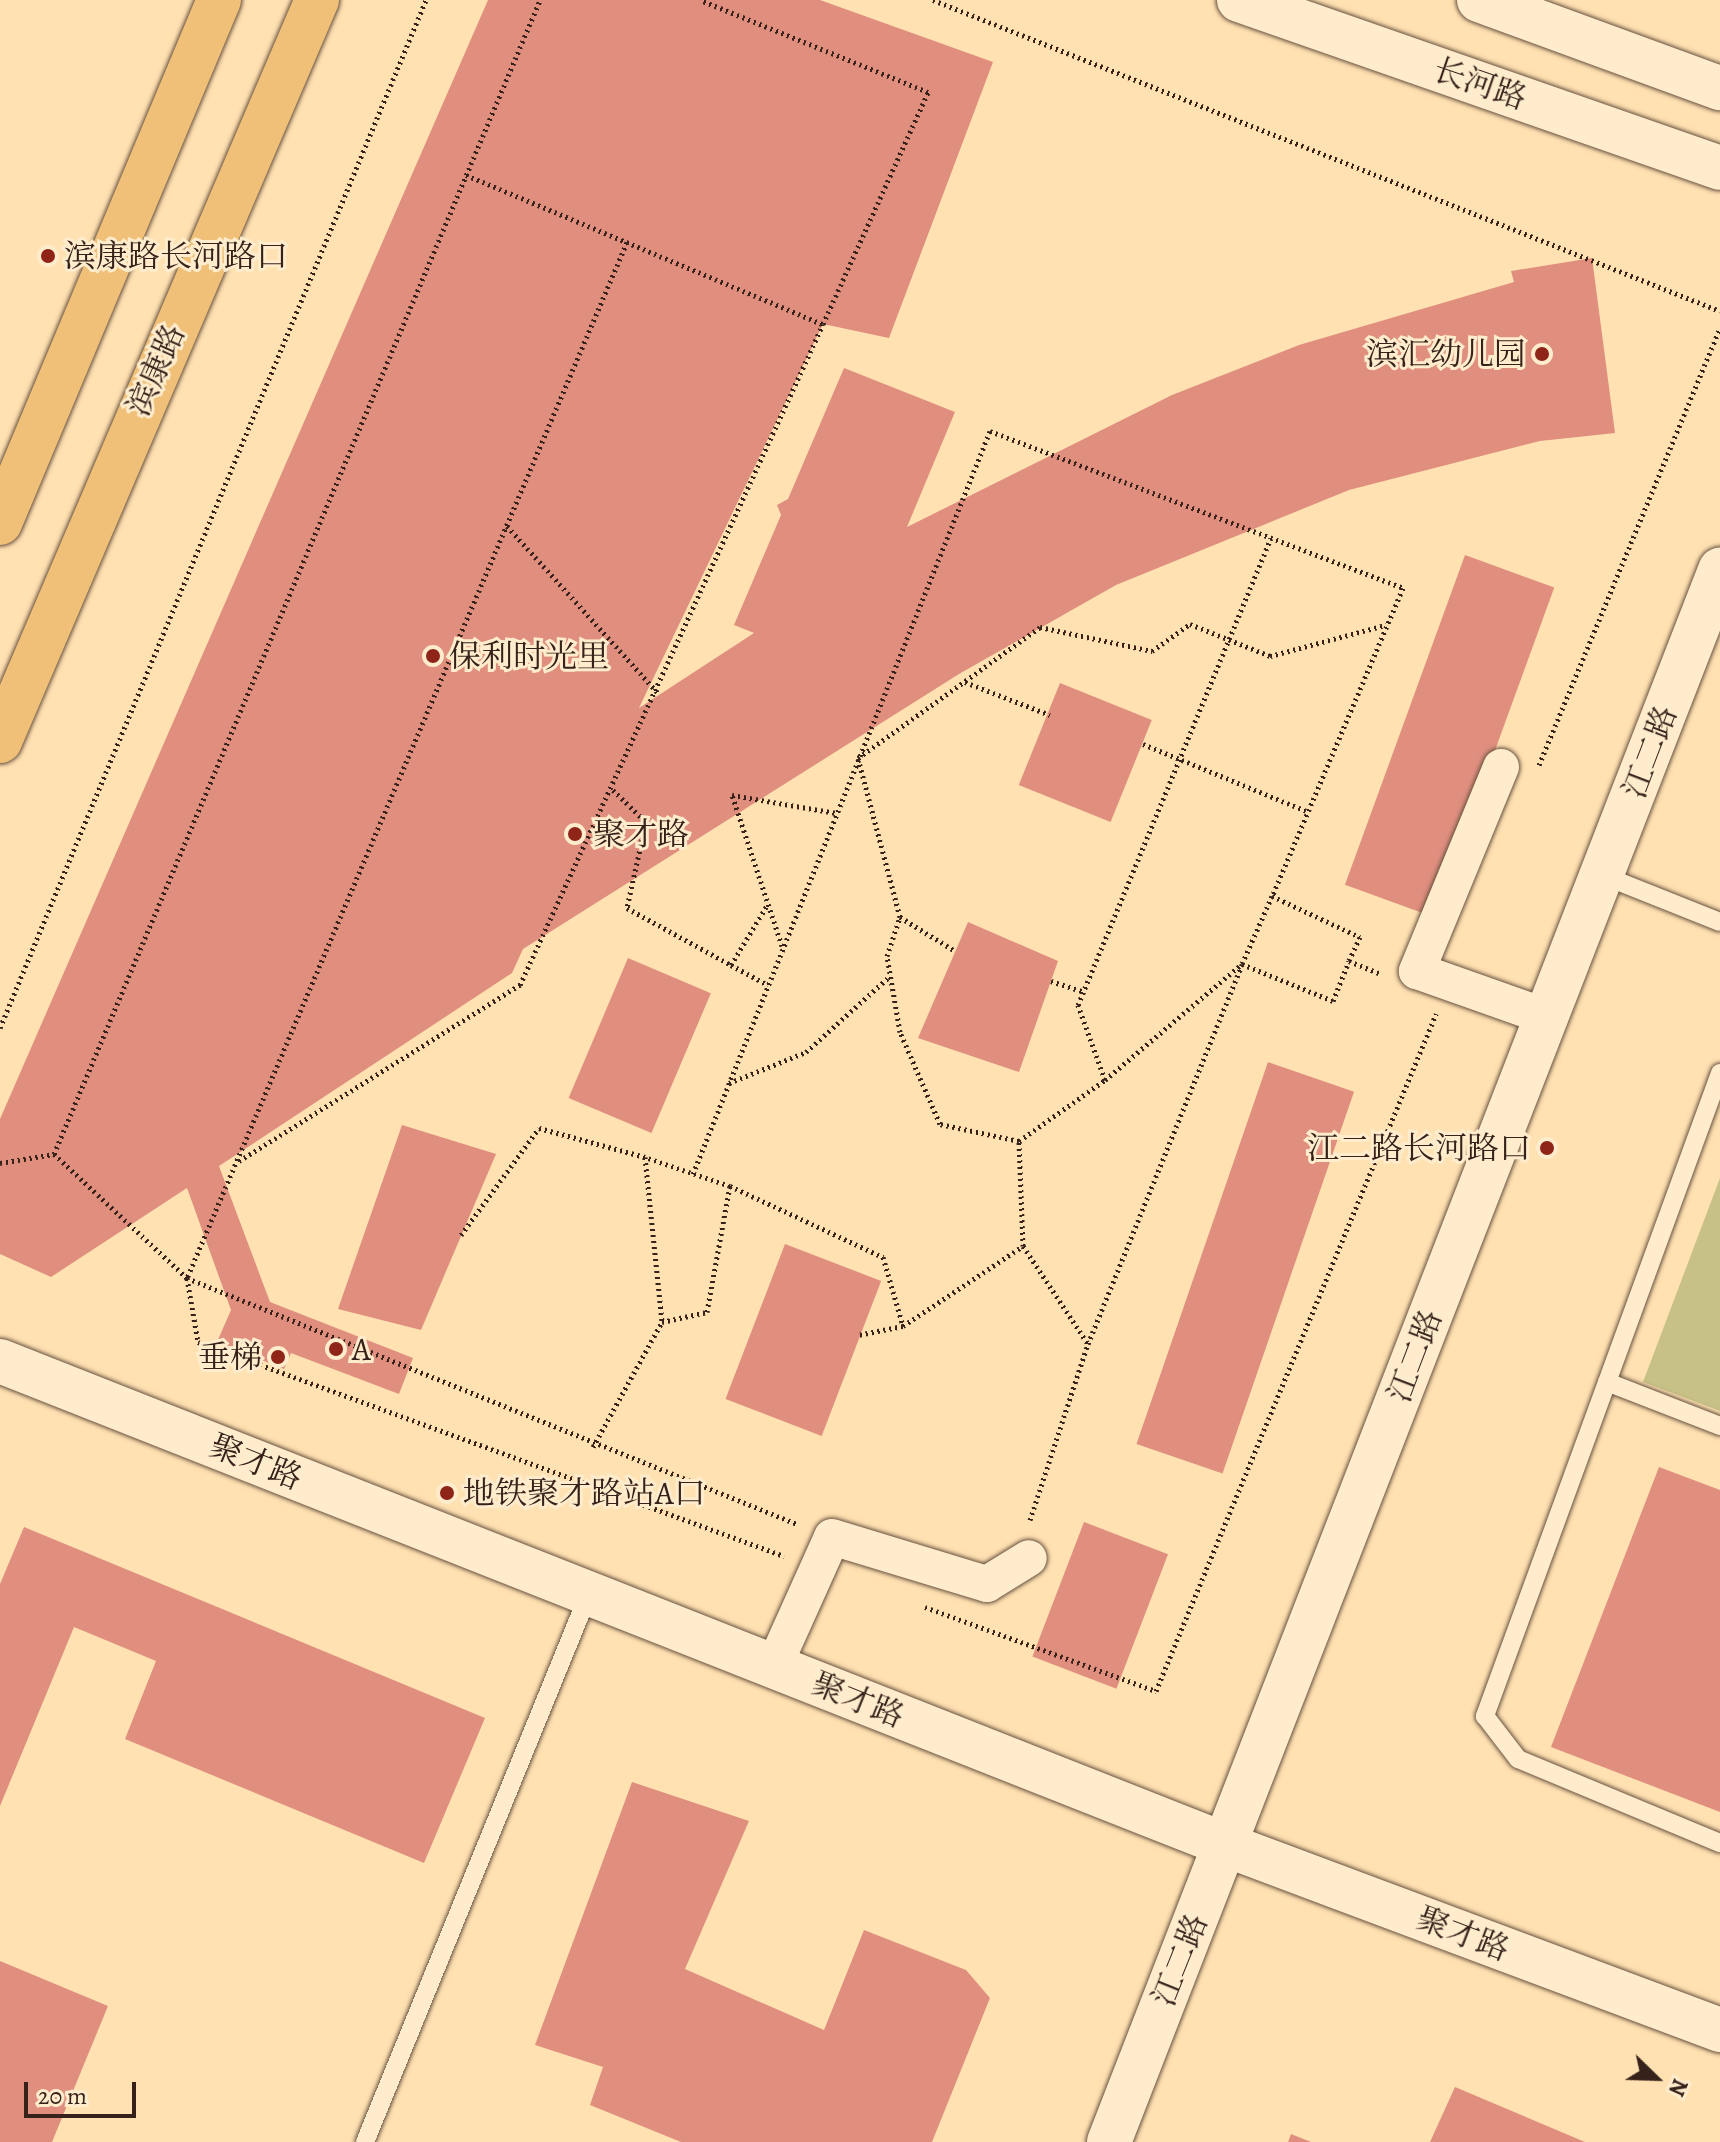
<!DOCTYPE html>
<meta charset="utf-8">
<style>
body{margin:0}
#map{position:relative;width:1720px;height:2142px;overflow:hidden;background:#ffe1b2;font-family:Alegreya,"Noto Serif SC",serif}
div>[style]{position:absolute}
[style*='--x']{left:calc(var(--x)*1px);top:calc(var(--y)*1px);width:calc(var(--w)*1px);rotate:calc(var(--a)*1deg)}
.green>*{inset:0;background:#c7c187}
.building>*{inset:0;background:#e08f7f;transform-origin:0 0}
.path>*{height:5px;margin-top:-2.5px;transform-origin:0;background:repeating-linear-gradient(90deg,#36221a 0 2px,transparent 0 6px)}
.roads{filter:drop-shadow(0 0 2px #685240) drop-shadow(0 0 2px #685240)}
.lane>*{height:18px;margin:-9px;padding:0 9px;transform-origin:9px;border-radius:9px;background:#ffeccd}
.street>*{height:36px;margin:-18px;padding:0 18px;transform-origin:18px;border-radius:18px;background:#ffeccd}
.secondary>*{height:44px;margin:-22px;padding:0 22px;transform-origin:22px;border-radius:22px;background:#ffeccd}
.primary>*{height:44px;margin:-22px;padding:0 22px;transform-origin:22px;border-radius:22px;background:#f0c079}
.dots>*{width:22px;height:22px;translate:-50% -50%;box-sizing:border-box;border:4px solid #ffeccd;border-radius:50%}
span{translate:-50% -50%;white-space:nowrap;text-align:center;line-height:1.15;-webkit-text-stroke:6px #ffeccd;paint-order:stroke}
.street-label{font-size:32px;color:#36221a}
.poi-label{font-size:32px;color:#36221a}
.left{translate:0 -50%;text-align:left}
.right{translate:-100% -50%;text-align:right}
.north{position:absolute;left:1616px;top:2038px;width:80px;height:80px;-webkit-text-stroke:6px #ffeccd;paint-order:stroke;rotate:113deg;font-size:22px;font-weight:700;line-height:32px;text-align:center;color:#36221a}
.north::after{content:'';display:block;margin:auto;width:28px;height:36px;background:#36221a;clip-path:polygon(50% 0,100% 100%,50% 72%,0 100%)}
.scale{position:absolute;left:24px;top:2082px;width:112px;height:36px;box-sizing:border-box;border:4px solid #36221a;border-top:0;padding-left:10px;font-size:24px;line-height:28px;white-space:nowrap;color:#36221a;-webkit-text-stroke:6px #ffeccd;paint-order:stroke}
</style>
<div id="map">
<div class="green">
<i style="clip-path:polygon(1720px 1178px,1720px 1411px,1643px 1382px)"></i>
</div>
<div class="building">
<i style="clip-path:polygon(488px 0,820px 0,993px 62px,889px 338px,823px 324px,639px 708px,754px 633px,734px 625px,781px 515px,777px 505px,788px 499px,844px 368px,955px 412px,907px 527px,1172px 395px,1299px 345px,1514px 282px,1511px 271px,1592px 258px,1615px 433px,1540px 441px,1349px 490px,1116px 585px,959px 674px,523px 949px,512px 973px,219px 1166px,270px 1302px,413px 1358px,399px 1394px,291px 1353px,284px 1369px,217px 1342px,231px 1310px,187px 1188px,51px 1277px,0 1254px,0 1119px)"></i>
<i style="left:1465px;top:555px;width:95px;height:351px;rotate:20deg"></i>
<i style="left:1060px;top:683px;width:99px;height:110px;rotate:22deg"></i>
<i style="clip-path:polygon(968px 922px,1058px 961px,1019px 1072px,918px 1038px)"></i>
<i style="left:628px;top:958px;width:90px;height:152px;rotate:23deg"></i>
<i style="left:1268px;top:1062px;width:91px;height:404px;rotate:19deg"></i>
<i style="clip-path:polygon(402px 1125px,496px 1154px,421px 1330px,338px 1309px)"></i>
<i style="left:785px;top:1244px;width:103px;height:166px;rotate:21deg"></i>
<i style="clip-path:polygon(1659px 1467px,1720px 1490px,1720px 1812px,1551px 1747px)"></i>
<i style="left:1084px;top:1522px;width:90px;height:144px;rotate:21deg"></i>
<i style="clip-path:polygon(24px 1527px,485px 1718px,424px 1863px,125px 1739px,156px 1661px,74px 1627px,0 1806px,0 1584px)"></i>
<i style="clip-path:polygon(632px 1782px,749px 1821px,685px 1969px,824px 2030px,864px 1930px,966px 1970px,990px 1998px,932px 2142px,681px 2142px,590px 2105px,603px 2067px,535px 2045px)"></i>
<i style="clip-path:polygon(0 1961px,108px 2006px,52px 2142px,0 2142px)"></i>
<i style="clip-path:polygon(1455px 2087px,1585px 2142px,1430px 2142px)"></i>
<i style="clip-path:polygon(1291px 2134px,1311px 2142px,1288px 2142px)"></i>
</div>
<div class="path">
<i style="--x:933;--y:0;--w:846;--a:21.56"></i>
<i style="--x:466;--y:175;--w:387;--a:22.7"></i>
<i style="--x:823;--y:324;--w:255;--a:-65.6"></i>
<i style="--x:928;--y:92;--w:246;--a:-158"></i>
<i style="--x:627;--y:242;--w:1126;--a:113.01"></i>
<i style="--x:187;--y:1278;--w:658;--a:21.96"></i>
<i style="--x:507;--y:526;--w:225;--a:47.9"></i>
<i style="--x:965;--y:682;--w:91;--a:21.2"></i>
<i style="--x:1143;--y:744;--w:176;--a:22.3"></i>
<i style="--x:1539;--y:765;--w:472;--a:-67.5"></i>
<i style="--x:613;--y:790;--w:46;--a:44.1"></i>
<i style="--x:646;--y:822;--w:88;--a:102.5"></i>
<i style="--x:627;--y:908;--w:119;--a:28.7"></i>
<i style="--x:731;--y:965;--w:71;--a:-58.8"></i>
<i style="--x:1272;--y:896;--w:74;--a:113.8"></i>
<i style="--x:1242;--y:964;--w:98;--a:22.1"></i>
<i style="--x:1333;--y:1001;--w:43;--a:-68.2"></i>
<i style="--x:900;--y:917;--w:164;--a:-104.8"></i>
<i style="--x:858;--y:758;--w:224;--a:-35.7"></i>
<i style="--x:1040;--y:627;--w:115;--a:12.1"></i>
<i style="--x:1152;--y:651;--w:47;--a:-35.4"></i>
<i style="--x:1190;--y:624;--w:86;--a:21.8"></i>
<i style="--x:1270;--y:656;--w:120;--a:-15"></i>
<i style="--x:782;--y:946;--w:159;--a:-108.3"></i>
<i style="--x:732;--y:795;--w:106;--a:9.8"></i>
<i style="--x:731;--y:965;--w:42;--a:28.4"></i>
<i style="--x:1051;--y:981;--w:35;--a:18"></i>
<i style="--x:0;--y:1028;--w:1113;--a:-67.49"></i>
<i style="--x:1105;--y:1080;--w:180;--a:-40.3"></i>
<i style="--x:729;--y:1083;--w:83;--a:-21.9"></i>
<i style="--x:806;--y:1052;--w:112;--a:-42.1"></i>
<i style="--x:1019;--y:1141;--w:105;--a:-35.3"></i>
<i style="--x:1105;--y:1080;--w:80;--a:-109.8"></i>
<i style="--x:1078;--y:1005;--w:505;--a:-67.55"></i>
<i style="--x:54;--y:1154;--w:182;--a:43"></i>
<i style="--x:187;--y:1278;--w:65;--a:80.2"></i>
<i style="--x:198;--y:1342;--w:624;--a:20.06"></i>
<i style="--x:239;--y:1161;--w:332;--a:-32.1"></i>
<i style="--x:520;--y:985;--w:727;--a:-65.37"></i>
<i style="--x:0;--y:1163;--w:55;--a:-9.5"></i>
<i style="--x:54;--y:1154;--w:1252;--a:-67.16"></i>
<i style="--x:693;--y:1174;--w:800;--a:-68.21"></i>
<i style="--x:990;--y:431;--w:442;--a:20.8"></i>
<i style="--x:1403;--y:588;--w:335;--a:113"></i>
<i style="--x:1272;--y:896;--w:97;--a:25"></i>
<i style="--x:1360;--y:937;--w:26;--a:115"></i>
<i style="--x:1349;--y:961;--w:35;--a:22"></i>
<i style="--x:730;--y:1186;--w:169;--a:24.9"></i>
<i style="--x:883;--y:1257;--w:72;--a:73.8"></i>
<i style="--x:903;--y:1326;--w:46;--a:168.7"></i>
<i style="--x:461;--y:1235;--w:132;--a:-53.9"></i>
<i style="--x:539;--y:1128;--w:110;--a:15.3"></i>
<i style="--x:1023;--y:1246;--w:118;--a:56.4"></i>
<i style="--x:903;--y:1326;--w:144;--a:-33.7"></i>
<i style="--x:1023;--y:1246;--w:105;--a:-92.2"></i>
<i style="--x:1019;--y:1141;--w:81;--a:-167.9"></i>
<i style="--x:940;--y:1124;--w:100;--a:-113.5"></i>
<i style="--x:900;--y:1032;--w:77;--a:-99.7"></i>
<i style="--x:887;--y:956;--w:41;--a:-71.6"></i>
<i style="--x:900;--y:917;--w:65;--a:31.7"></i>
<i style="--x:593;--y:1447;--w:143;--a:-61.1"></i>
<i style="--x:662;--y:1322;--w:46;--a:-12.5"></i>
<i style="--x:707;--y:1312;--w:128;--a:-79.7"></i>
<i style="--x:730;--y:1186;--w:90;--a:-161.2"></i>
<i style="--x:645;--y:1157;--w:166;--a:84.1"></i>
<i style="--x:1030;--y:1520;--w:185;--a:-71.8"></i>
<i style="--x:1088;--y:1344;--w:410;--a:-67.9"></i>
<i style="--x:925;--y:1607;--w:246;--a:20"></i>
<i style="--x:1156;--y:1691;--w:733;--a:-67.53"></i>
</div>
<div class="roads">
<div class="lane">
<i style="--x:1602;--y:875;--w:127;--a:21.7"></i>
<i style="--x:1720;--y:1073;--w:685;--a:110.08"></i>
<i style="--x:1485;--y:1716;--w:54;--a:52.5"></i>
<i style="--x:1518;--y:1759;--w:219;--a:22.6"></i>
<i style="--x:1607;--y:1382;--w:121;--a:21.3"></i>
<i style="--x:365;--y:2142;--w:593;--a:-67.8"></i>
</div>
<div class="street">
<i style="--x:1501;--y:767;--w:221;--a:112.4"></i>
<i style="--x:1417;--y:971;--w:138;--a:19.5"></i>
<i style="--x:774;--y:1666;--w:141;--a:-65.8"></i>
<i style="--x:832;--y:1537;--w:162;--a:16.9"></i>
<i style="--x:987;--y:1584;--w:49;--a:-31.8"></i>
</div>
<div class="secondary">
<i style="--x:1239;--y:0;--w:509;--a:19.25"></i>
<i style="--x:1479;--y:0;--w:257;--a:20.1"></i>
<i style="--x:0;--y:1361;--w:1318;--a:21.54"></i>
<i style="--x:1226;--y:1845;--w:528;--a:20.53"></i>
<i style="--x:1109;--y:2142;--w:1687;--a:-68.76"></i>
</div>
<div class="primary">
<i style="--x:0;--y:523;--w:567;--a:-67.28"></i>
<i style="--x:0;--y:741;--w:806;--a:-66.84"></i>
</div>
</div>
<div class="dots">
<i style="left:48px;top:256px;background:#8f2418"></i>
<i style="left:1542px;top:354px;background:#8f2418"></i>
<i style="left:433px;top:656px;background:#8f2418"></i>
<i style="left:575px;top:834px;background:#8f2418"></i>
<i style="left:1547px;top:1148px;background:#8f2418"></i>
<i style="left:336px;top:1349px;background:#8f2418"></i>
<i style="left:278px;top:1357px;background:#8f2418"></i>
<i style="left:447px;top:1493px;background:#8f2418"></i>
</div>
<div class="street-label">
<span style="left:1480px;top:84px;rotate:19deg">长河路</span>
<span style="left:156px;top:370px;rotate:-66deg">滨康路</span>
<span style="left:1650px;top:752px;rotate:-69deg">江二路</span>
<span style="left:1415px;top:1356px;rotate:-69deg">江二路</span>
<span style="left:256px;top:1462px;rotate:22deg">聚才路</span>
<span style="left:858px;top:1700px;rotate:22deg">聚才路</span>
<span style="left:1463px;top:1934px;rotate:21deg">聚才路</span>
<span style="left:1180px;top:1960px;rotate:-68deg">江二路</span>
</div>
<div class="poi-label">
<span class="left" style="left:64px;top:256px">滨康路长河路口</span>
<span class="right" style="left:1526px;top:354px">滨汇幼儿园</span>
<span class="left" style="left:449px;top:656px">保利时光里</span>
<span class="left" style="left:593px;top:834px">聚才路</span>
<span class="right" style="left:1531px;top:1148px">江二路长河路口</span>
<span class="left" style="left:352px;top:1349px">A</span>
<span class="right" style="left:262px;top:1357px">垂梯</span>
<span class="left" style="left:463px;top:1493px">地铁聚才路站A口</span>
</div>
<div class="north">N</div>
<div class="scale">20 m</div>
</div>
